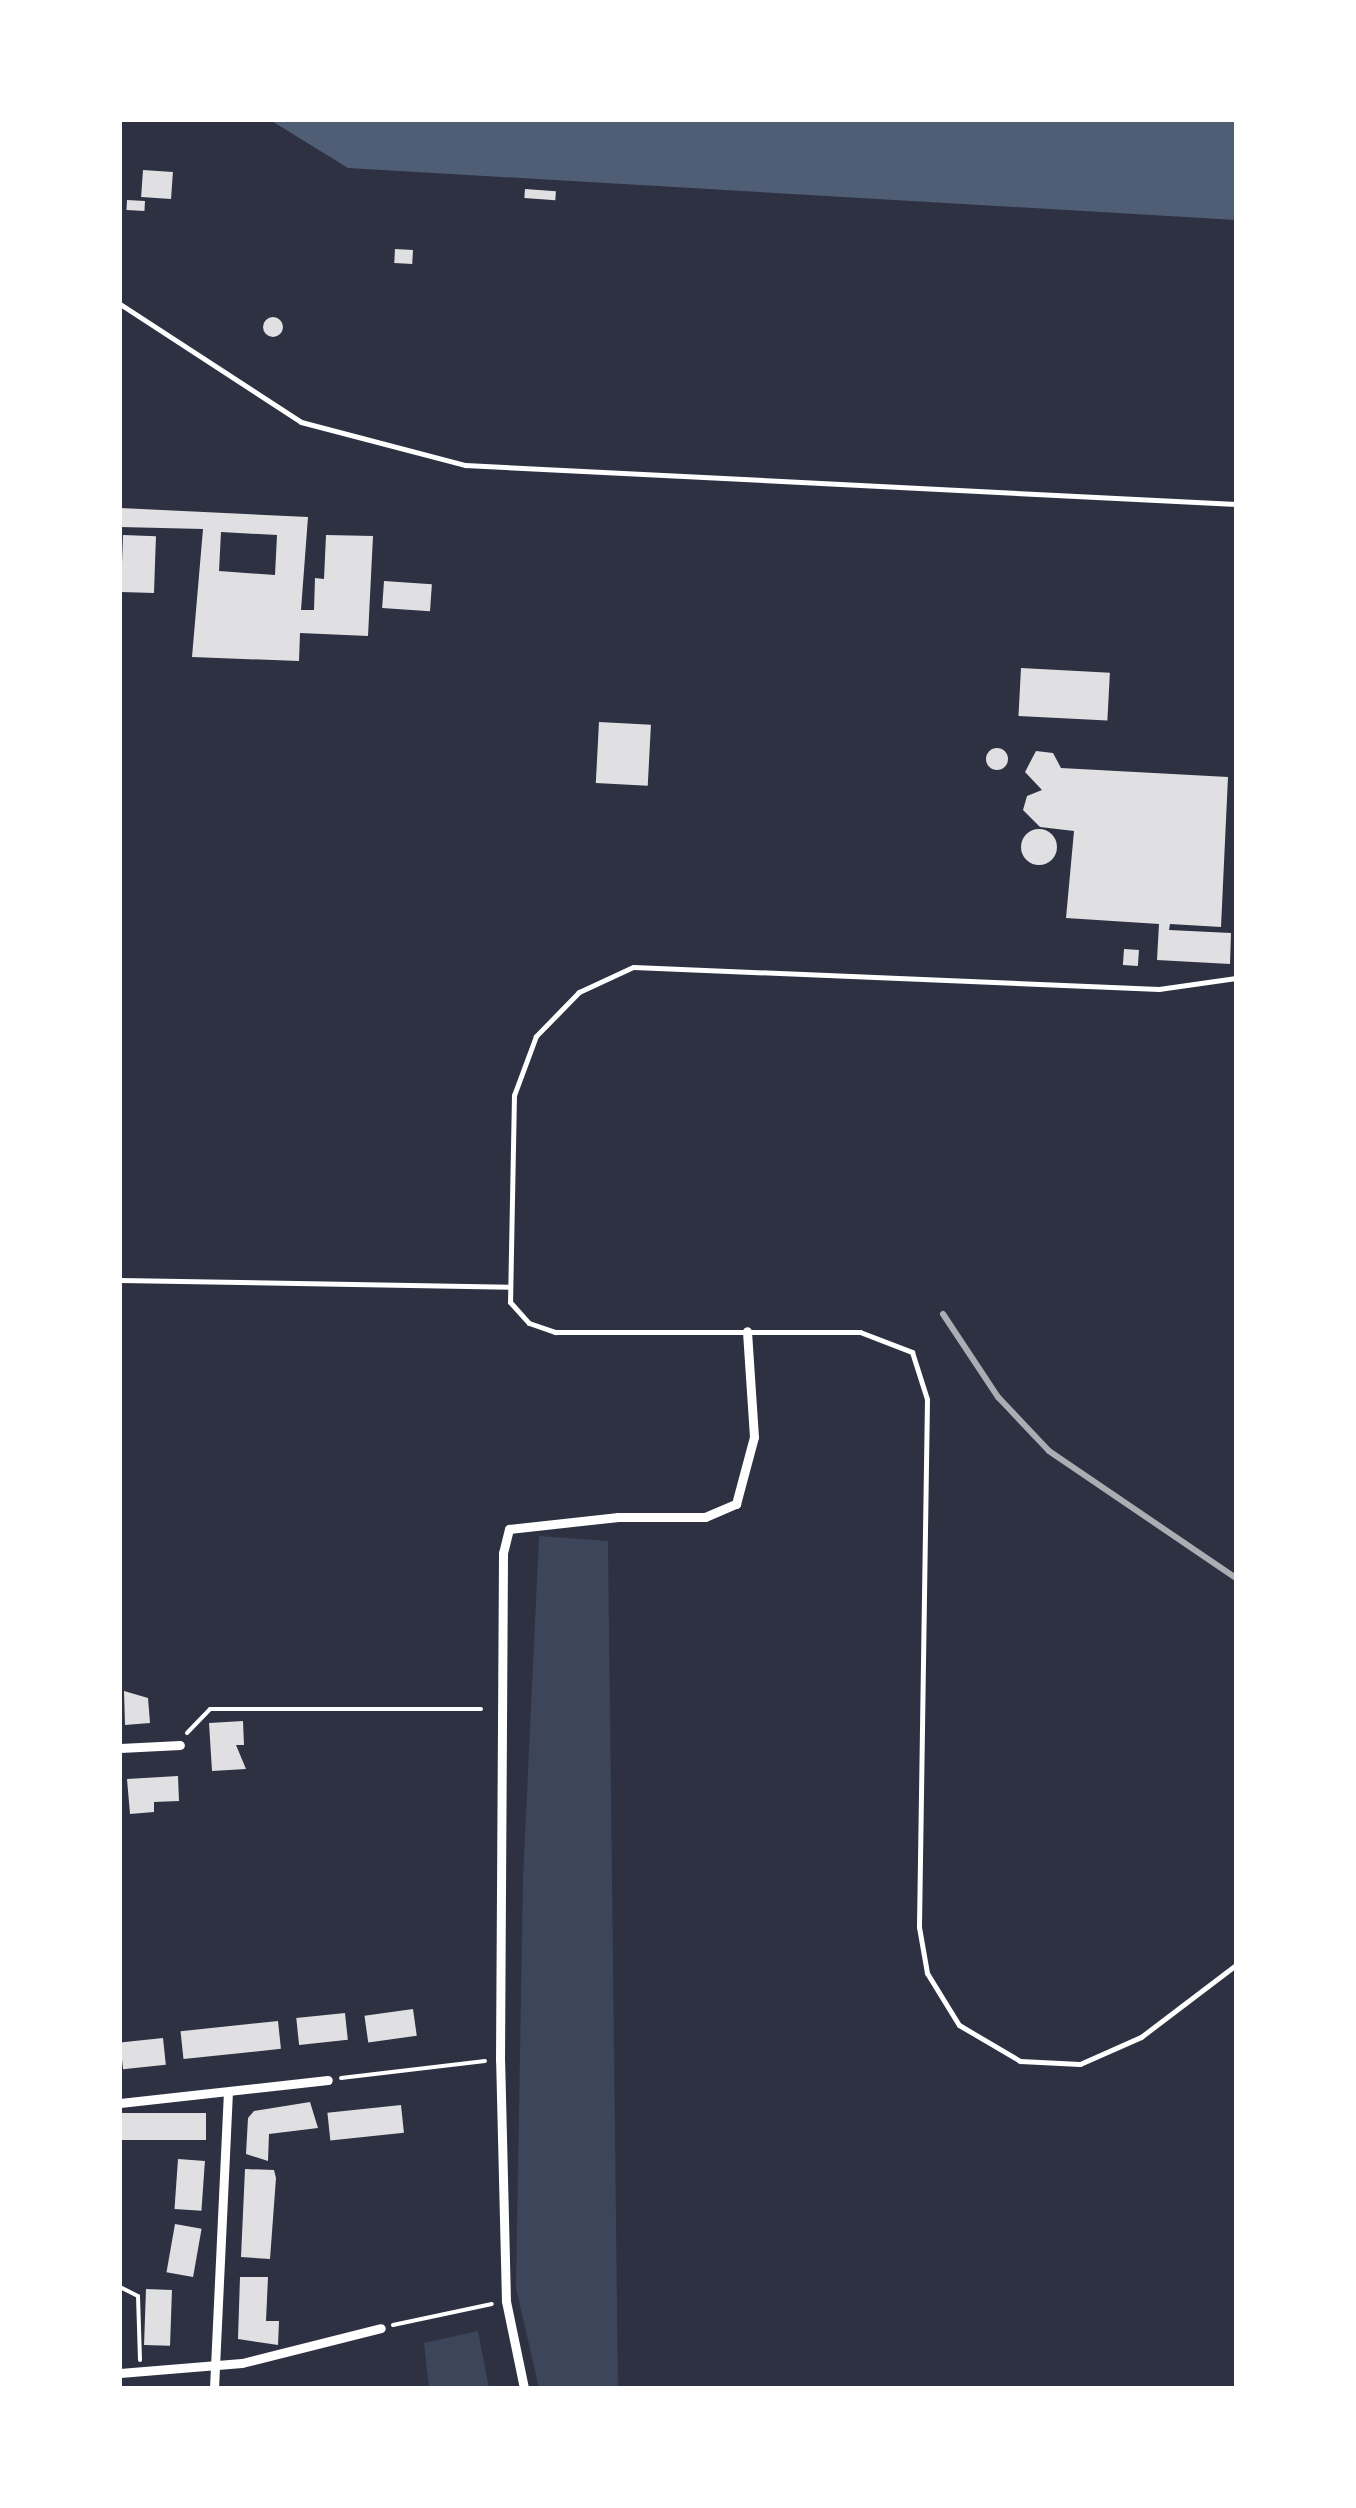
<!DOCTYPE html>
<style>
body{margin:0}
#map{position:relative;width:1356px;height:2508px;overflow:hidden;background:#2d3142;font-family:"PT Sans",sans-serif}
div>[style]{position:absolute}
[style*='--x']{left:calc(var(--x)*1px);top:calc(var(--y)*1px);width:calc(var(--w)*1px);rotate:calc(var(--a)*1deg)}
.green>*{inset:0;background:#3c4559}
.water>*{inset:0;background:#4f5d75}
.building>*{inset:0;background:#e0e0e3;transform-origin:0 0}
.round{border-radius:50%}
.path>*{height:4px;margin:-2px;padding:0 2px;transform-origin:2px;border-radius:2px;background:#fff}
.service>*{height:5px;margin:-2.5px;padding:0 2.5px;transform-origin:2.5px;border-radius:2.5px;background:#fff}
.minor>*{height:9px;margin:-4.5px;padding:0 4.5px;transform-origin:4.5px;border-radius:4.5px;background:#fff}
.rail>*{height:6px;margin:-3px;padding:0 3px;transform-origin:3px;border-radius:3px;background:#abadb3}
span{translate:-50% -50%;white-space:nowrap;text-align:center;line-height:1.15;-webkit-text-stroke:8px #fff;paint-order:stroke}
.frame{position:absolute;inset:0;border:122px solid #fff;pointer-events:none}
</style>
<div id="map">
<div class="green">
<i style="clip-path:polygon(539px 1536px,608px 1541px,618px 2388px,539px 2388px,516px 2288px,523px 1878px)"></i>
<i style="clip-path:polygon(478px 2331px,489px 2388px,429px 2388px,424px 2343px)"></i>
</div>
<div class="water">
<i style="clip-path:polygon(270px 120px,1236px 120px,1236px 220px,348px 168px)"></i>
</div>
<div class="building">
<i style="left:143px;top:170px;width:30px;height:27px;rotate:4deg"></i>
<i style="left:525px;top:189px;width:31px;height:9px;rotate:4deg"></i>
<i style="left:127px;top:200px;width:18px;height:10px;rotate:3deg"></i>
<i style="left:395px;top:249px;width:18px;height:14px;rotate:3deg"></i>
<i class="round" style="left:263px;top:317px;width:20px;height:20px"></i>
<i style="clip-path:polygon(evenodd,120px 508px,308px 517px,301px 610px,314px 610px,315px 578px,324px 579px,326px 535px,373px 536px,368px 636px,300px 633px,299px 661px,192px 657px,203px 529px,120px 527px,120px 508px,221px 532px,277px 535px,275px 575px,219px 571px,221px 532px)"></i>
<i style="left:123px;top:535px;width:33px;height:57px;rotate:2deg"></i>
<i style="left:384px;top:581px;width:48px;height:27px;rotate:4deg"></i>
<i style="left:1021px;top:668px;width:89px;height:48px;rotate:3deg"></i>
<i style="left:599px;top:722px;width:52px;height:61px;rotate:3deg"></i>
<i class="round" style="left:986px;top:748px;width:22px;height:22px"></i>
<i style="clip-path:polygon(1036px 751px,1053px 753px,1061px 768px,1228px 777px,1221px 927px,1170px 924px,1169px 930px,1231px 933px,1230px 964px,1157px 960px,1159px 924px,1066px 918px,1074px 831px,1040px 827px,1023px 810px,1027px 796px,1042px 790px,1025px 772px)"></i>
<i class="round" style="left:1021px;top:829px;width:36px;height:36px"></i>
<i style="left:1124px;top:949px;width:15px;height:16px;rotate:4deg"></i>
<i style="clip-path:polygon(124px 1691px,148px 1698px,150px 1723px,125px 1725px)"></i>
<i style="clip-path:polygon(243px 1721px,244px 1745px,236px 1745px,246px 1769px,212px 1771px,209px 1723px)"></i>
<i style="clip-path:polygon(178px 1776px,179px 1801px,154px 1802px,154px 1812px,130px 1814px,127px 1779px)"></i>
<i style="left:413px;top:2009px;width:27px;height:49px;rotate:82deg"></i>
<i style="left:345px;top:2013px;width:27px;height:49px;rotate:84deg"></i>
<i style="left:278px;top:2021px;width:28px;height:98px;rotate:84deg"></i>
<i style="left:163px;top:2038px;width:27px;height:43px;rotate:84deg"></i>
<i style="clip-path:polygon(310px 2102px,318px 2128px,269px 2134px,268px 2161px,246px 2154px,248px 2118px,254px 2111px)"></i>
<i style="left:401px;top:2105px;width:28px;height:74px;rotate:84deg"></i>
<i style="left:206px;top:2113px;width:27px;height:87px;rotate:90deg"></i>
<i style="left:178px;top:2159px;width:27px;height:50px;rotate:4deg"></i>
<i style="clip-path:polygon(245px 2169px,274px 2170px,276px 2178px,270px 2259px,241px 2257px)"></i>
<i style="left:175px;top:2224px;width:27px;height:49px;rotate:10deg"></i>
<i style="clip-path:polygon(240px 2277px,268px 2277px,266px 2321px,279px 2321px,278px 2345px,238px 2339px)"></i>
<i style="left:146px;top:2289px;width:26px;height:56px;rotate:2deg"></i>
</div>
<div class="path">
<i style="--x:187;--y:1733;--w:33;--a:-46"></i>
<i style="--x:210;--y:1709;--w:271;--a:0"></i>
<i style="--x:341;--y:2078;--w:145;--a:-6.7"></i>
<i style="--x:120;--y:2287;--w:20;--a:27"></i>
<i style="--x:138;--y:2296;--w:64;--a:88.2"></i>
<i style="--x:393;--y:2325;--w:101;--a:-12"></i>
</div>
<div class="service">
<i style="--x:120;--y:304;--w:216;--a:33.1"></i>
<i style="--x:301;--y:422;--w:170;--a:14.7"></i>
<i style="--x:465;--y:465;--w:772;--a:2.9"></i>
<i style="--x:1236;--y:978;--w:78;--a:171.9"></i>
<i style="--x:1159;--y:989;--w:526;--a:-177.6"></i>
<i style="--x:633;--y:967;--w:60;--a:155.2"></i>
<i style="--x:579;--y:992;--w:62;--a:134.3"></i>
<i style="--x:536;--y:1036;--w:63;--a:110.4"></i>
<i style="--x:514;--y:1095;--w:207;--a:91.1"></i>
<i style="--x:510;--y:1302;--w:28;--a:48"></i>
<i style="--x:529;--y:1323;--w:28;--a:19"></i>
<i style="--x:555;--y:1332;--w:305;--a:0"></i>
<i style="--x:860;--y:1332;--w:56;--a:21"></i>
<i style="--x:912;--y:1352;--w:49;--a:72.3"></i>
<i style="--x:927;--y:1399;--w:528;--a:90.87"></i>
<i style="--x:919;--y:1927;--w:47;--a:80.1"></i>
<i style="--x:927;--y:1973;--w:61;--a:58.4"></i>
<i style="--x:959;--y:2025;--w:71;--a:30.5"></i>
<i style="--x:1020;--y:2061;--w:60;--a:2.9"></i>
<i style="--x:1080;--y:2064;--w:67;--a:-23.9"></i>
<i style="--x:1141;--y:2037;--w:119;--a:-37.2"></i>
<i style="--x:120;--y:1280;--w:390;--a:1"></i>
</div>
<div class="minor">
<i style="--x:120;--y:1748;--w:60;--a:-2.9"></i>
<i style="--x:120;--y:2103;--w:209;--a:-6.3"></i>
<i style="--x:120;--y:2373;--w:122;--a:-4.7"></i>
<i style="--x:242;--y:2363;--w:143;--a:-14.1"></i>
<i style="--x:214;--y:2388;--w:296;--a:-87.3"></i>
<i style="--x:524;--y:2388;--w:89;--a:-101.7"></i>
<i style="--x:506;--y:2301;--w:241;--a:-91.4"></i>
<i style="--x:500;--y:2060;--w:507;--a:-89.66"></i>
<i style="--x:503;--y:1553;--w:25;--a:-76"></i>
<i style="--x:509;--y:1529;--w:110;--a:-6.3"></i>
<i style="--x:618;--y:1517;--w:87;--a:0"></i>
<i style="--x:705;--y:1517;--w:34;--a:-23"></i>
<i style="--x:736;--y:1504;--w:69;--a:-75"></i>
<i style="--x:754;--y:1437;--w:106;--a:-93.8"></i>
</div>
<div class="rail">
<i style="--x:943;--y:1314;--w:100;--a:56.5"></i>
<i style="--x:998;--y:1397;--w:74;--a:46.6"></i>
<i style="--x:1049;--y:1451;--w:226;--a:34.2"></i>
</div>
<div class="frame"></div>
</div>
